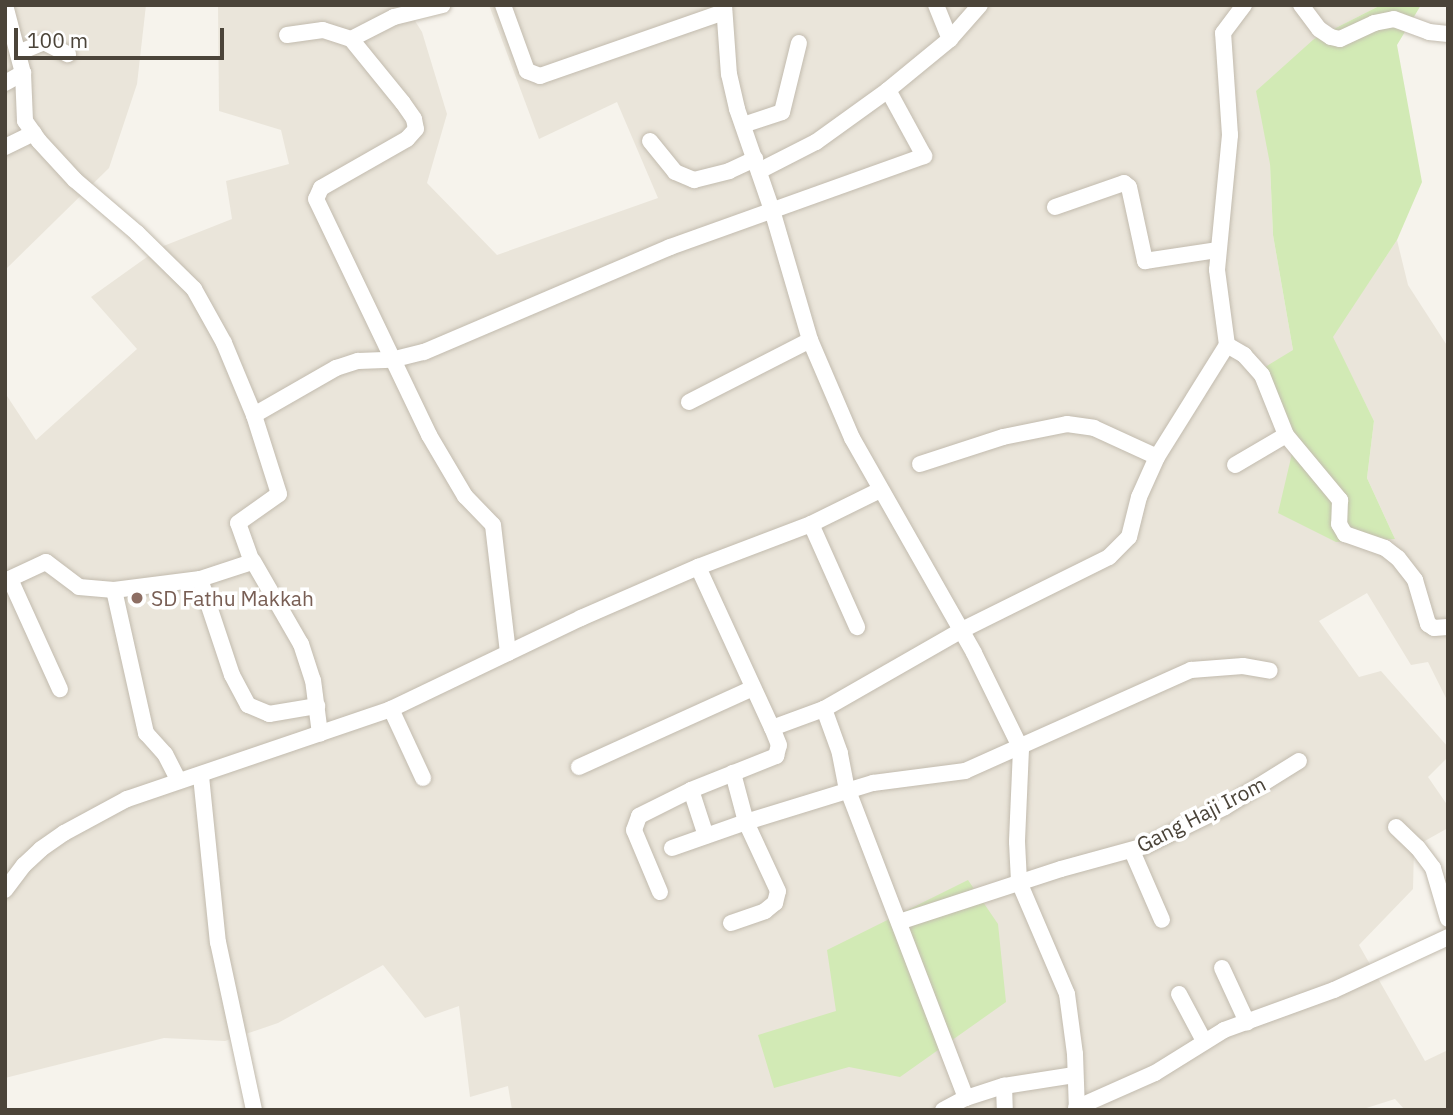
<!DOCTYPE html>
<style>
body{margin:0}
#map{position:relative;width:1453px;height:1115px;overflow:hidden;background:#f6f3ec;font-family:"IBM Plex Sans",sans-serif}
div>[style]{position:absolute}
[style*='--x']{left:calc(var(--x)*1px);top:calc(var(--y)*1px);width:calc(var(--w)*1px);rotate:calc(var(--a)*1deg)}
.residential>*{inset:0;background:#eae5da}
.green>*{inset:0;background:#d2eab5}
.roads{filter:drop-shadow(0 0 2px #c2bbae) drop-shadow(0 0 2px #c2bbae)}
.street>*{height:16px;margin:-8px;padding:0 8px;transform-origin:8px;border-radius:8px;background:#fff}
.dots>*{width:19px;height:19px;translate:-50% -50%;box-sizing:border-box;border:4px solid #fff;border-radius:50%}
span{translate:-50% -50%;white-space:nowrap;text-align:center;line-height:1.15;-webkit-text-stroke:7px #fff;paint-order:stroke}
.education-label{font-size:21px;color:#785e54}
.left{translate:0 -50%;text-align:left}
.street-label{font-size:21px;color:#4b4439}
.frame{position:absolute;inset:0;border:7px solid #4b4439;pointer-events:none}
.scale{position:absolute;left:14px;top:28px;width:210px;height:32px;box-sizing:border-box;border:4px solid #4b4439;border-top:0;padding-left:9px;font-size:21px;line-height:24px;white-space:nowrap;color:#4b4439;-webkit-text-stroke:5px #fff;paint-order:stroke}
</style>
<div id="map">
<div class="residential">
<i style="clip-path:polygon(5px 5px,146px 5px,137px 84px,109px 168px,5px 270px)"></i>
<i style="clip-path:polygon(218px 5px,405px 5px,422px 32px,447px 114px,427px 183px,497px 255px,658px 198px,617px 102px,539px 139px,489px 5px,1381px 5px,1314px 39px,1270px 164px,1273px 235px,1293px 350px,1395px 539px,1367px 478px,1374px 421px,1332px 337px,1397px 240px,1408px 285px,1448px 347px,1448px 702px,1428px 662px,1411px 665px,1367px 593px,1319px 621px,1359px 677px,1381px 671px,1448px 747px,1448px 757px,1428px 777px,1448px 806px,1448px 828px,1414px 847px,1413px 889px,1359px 945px,1425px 1061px,1448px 1050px,1448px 1110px,1405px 1110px,1395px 1099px,1360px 1110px,512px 1110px,508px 1086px,470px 1097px,459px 1006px,425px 1018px,383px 965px,278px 1023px,225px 1041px,164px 1038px,5px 1078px,5px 398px,7px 396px,36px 440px,137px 349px,91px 297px,161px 247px,232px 219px,226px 181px,289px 164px,281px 130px,219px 111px)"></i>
</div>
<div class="green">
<i style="clip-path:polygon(1381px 5px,1421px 5px,1397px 45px,1422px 182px,1397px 240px,1333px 337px,1374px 421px,1367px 478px,1395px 539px,1336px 542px,1278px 513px,1294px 445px,1262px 369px,1293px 350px,1273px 235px,1270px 164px,1256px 91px,1314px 39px)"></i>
<i style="clip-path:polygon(968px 880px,998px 924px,1006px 1002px,900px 1077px,849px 1067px,774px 1088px,758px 1035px,836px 1011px,827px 950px)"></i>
</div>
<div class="roads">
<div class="street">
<i style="--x:5;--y:5;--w:70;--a:75.2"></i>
<i style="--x:23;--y:73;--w:48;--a:87.6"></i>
<i style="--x:25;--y:121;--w:24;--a:55"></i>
<i style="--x:39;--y:141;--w:53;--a:47.3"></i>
<i style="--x:75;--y:180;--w:82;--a:40.5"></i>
<i style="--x:137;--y:233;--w:80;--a:44.5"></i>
<i style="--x:194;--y:289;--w:62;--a:60.9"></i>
<i style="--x:224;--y:343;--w:78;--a:67.4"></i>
<i style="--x:503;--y:5;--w:70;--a:70"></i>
<i style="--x:527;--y:71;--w:14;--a:21"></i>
<i style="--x:540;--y:76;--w:195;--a:-19.2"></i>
<i style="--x:724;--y:5;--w:69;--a:85.9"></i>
<i style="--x:729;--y:74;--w:36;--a:77"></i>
<i style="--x:737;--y:109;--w:107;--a:70.9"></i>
<i style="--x:772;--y:210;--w:135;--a:73.7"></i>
<i style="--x:810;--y:340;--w:107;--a:66.8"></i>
<i style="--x:852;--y:438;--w:247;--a:60.4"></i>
<i style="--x:974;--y:653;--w:107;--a:63.9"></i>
<i style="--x:1021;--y:749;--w:93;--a:92.5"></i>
<i style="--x:1017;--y:842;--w:40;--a:87.1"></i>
<i style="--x:1019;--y:882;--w:122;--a:66.8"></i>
<i style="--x:1067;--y:994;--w:61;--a:82.4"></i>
<i style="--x:1075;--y:1054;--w:56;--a:88"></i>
<i style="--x:936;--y:5;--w:37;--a:68"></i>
<i style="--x:1301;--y:5;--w:30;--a:53"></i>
<i style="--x:1319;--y:29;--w:14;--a:34"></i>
<i style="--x:1331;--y:37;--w:9;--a:13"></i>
<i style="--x:1340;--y:39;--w:38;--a:-25"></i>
<i style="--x:1374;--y:23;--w:20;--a:-11"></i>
<i style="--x:1394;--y:19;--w:37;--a:20"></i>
<i style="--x:1429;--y:32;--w:19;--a:6"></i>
<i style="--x:287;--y:35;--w:36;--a:-8"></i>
<i style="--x:323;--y:30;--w:29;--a:18"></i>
<i style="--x:351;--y:39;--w:48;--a:-27.1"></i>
<i style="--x:394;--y:17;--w:50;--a:-13.8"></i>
<i style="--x:351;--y:39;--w:82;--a:50.9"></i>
<i style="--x:403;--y:103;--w:19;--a:55"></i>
<i style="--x:414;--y:119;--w:10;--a:79"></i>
<i style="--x:416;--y:129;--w:13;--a:132"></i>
<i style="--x:407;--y:139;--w:99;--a:150.3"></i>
<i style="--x:321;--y:188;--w:12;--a:114"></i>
<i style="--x:316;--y:199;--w:262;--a:64.4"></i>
<i style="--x:429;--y:435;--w:71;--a:59.5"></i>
<i style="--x:465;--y:496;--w:40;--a:46"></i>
<i style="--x:493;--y:525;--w:129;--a:83.3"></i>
<i style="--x:18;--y:53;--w:28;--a:-23"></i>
<i style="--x:44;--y:42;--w:27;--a:27"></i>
<i style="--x:5;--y:83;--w:21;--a:-29"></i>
<i style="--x:743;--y:125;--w:41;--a:-18.4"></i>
<i style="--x:782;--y:112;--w:71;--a:-76.2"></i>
<i style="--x:650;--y:141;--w:40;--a:51"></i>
<i style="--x:675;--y:172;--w:21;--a:23"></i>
<i style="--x:694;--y:180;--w:36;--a:-14"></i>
<i style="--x:729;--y:171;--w:29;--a:-25"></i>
<i style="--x:5;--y:147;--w:32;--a:-26"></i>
<i style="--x:759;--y:171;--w:64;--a:-27"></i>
<i style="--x:816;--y:142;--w:89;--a:-35.8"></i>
<i style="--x:888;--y:90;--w:80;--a:-39.4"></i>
<i style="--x:950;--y:39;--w:45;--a:-48.6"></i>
<i style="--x:1055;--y:207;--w:73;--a:-19.2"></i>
<i style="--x:1124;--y:183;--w:6;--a:39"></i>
<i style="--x:1129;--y:187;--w:76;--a:77.8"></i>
<i style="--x:1145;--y:261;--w:74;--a:-8.6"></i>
<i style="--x:1227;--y:345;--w:20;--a:30"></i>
<i style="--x:1244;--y:355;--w:27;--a:48"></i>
<i style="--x:1262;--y:375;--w:65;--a:68.2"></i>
<i style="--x:1286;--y:435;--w:85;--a:50.3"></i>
<i style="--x:1340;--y:500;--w:24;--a:92"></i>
<i style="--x:1339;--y:524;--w:12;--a:59"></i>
<i style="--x:1345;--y:534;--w:42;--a:19.3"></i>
<i style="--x:1385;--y:548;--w:16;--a:38"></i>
<i style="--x:1398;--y:558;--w:28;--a:52"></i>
<i style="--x:1415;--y:580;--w:46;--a:73.5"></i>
<i style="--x:1428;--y:624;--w:7;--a:34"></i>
<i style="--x:1434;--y:628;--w:14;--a:-4"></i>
<i style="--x:689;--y:402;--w:136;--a:-27.1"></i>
<i style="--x:920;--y:464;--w:87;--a:-18"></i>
<i style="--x:1003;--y:437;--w:65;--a:-11.5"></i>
<i style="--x:1067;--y:424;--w:27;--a:8"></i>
<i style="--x:1094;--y:428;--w:69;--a:24.7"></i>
<i style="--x:1235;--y:465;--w:59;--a:-30.5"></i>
<i style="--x:811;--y:524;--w:113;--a:65.9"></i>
<i style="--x:253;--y:561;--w:96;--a:60"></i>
<i style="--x:301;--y:644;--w:38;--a:72"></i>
<i style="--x:313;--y:680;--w:54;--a:82.6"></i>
<i style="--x:698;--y:567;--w:177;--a:65.3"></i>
<i style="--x:10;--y:579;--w:121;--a:65.6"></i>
<i style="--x:200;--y:579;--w:101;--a:71.6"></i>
<i style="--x:232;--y:675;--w:34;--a:62"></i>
<i style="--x:248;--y:705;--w:23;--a:23"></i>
<i style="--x:269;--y:714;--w:49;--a:-9.5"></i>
<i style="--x:5;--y:581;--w:45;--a:-24.9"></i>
<i style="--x:46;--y:562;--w:41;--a:37.1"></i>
<i style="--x:79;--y:587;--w:35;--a:5"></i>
<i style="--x:114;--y:590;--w:87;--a:-7.3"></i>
<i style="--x:200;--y:579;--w:55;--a:-18.1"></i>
<i style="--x:252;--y:562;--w:41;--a:-109.7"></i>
<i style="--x:238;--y:523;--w:50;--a:-35.3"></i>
<i style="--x:279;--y:494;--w:83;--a:-107.6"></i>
<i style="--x:254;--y:415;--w:95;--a:-29.8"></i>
<i style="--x:336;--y:368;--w:23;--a:-18"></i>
<i style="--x:358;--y:361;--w:33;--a:-2"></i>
<i style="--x:391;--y:360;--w:34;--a:-14"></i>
<i style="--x:424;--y:352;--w:267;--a:-23.1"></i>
<i style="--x:670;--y:247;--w:270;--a:-19.7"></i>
<i style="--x:924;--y:156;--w:75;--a:-118.6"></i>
<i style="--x:114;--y:590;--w:147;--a:77.4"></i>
<i style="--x:146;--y:733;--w:28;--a:48"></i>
<i style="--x:165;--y:754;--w:30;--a:63"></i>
<i style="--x:391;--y:709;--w:76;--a:65.1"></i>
<i style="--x:579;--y:767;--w:191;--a:-24.4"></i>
<i style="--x:201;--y:776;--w:167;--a:84.2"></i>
<i style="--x:218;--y:942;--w:172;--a:77.9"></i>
<i style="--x:691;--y:790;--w:48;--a:71.9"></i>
<i style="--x:1396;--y:827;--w:30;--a:44"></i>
<i style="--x:1418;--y:848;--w:25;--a:53"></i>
<i style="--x:1433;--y:868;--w:53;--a:73.6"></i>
<i style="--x:672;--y:848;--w:78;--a:-19.4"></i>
<i style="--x:746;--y:822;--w:133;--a:-17.1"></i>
<i style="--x:873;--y:783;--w:93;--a:-7.4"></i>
<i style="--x:965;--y:771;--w:248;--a:-24.1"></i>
<i style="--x:1191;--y:670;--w:52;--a:-4.4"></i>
<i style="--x:1243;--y:666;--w:27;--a:10"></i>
<i style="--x:1132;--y:851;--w:75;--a:66.5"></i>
<i style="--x:5;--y:890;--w:31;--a:-53"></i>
<i style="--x:24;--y:865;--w:23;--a:-43"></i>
<i style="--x:41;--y:849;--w:28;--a:-35"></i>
<i style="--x:64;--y:833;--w:72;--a:-28.4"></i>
<i style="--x:127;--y:799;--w:279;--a:-18.8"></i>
<i style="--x:391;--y:709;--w:211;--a:-25.6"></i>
<i style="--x:581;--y:618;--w:128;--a:-23.6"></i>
<i style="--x:698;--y:567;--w:121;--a:-20.8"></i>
<i style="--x:811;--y:524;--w:77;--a:-26.2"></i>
<i style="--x:660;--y:892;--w:67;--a:-112.8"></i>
<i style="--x:634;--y:830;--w:15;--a:-70"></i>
<i style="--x:639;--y:816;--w:58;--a:-26.6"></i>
<i style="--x:691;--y:790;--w:92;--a:-21.8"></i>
<i style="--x:776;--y:756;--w:11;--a:-75"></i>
<i style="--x:779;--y:745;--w:18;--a:-112"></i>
<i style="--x:772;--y:728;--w:55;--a:-20.1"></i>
<i style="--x:899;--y:922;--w:170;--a:-18.1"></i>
<i style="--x:1061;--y:869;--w:87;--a:-15.3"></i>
<i style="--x:1145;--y:846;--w:89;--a:-26"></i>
<i style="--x:1225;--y:807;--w:87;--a:-31.9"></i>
<i style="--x:731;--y:923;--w:36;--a:-19"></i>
<i style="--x:765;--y:911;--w:13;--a:-39"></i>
<i style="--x:775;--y:903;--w:12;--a:-76"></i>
<i style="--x:778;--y:891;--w:76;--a:-114.9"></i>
<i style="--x:746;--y:822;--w:51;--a:-104.9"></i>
<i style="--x:1222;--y:968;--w:60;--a:65.2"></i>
<i style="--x:1179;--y:994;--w:53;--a:62"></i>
<i style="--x:1004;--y:1086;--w:24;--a:88"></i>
<i style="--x:966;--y:1098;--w:335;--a:-111"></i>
<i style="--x:846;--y:785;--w:33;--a:-101"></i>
<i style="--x:840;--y:753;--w:47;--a:-110"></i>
<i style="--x:824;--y:709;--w:159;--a:-29.8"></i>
<i style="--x:962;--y:630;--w:164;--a:-26.4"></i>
<i style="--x:1109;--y:557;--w:28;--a:-45"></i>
<i style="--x:1129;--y:537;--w:41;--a:-76"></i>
<i style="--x:1139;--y:497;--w:44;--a:-65.8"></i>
<i style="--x:1157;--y:457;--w:132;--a:-58"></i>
<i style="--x:1227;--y:345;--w:76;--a:-97.6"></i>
<i style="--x:1217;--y:270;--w:136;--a:-84.5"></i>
<i style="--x:1230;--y:135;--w:102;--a:-93.9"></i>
<i style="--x:1223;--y:33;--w:35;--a:-53"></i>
<i style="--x:1076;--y:1108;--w:86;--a:-23.9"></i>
<i style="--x:1155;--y:1073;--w:81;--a:-31.9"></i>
<i style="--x:1224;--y:1030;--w:117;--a:-20"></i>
<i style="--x:1334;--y:990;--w:126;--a:-24.9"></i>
<i style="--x:943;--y:1110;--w:26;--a:-28"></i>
<i style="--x:966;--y:1098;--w:40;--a:-18"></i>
<i style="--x:1004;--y:1086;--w:71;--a:-8.9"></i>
</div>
</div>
<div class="dots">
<i style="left:137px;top:598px;background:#8d6e63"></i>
</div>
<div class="education-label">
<span class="left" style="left:151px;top:598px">SD Fathu Makkah</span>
</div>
<div class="street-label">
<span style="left:1201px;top:814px;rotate:-27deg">Gang Haji Irom</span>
</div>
<div class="frame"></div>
<div class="scale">100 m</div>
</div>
